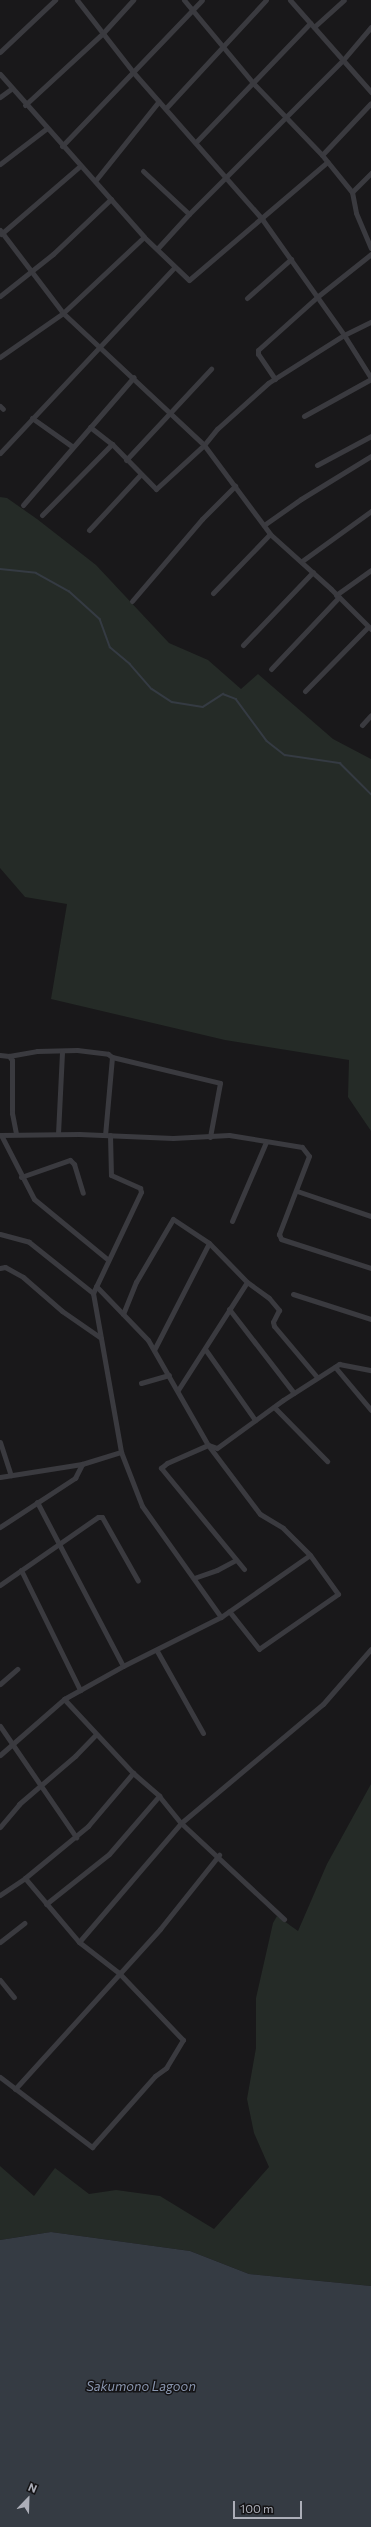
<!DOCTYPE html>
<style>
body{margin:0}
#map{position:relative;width:371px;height:2527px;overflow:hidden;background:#19181a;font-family:Commissioner,sans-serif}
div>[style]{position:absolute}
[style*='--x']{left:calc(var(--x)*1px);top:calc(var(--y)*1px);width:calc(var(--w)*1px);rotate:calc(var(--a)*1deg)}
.green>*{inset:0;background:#252b27}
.water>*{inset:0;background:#353b43}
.stream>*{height:1.5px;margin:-0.75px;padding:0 0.75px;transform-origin:0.75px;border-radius:0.75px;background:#353b43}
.minor>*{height:5px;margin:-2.5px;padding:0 2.5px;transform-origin:2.5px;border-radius:2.5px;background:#3a3a3f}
span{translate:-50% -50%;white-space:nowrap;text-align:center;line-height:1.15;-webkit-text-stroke:3px #141315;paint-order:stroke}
.water-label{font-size:13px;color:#8895ae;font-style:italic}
.north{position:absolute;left:8px;top:2479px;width:40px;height:40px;-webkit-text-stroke:3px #141315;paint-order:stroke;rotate:23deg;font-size:11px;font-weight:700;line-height:16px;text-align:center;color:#acaeb8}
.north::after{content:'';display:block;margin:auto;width:14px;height:18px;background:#acaeb8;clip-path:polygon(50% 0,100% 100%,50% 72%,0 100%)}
.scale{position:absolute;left:233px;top:2501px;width:69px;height:18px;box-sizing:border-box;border:2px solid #acaeb8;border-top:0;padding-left:5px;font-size:12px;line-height:14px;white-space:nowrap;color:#acaeb8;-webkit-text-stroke:3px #141315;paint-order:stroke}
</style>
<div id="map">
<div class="green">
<i style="clip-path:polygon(0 497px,7px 498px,37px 519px,96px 565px,169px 643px,208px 660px,241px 689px,258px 674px,333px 739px,371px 759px,371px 1131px,348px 1097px,349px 1060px,225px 1040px,51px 999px,67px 904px,25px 897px,0 868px)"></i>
<i style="clip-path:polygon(371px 1784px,371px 2286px,249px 2274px,190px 2251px,51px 2232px,0 2240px,0 2166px,34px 2196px,55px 2168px,89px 2194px,116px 2190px,160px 2196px,214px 2229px,269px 2167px,254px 2133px,247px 2099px,256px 2048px,256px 1998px,273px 1923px,277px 1916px,298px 1931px,327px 1864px)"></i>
</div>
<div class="water">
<i style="clip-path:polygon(51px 2232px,190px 2251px,249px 2274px,371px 2286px,371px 2527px,0 2527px,0 2240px)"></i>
</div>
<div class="stream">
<i style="--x:0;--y:569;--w:36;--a:6"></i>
<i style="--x:36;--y:573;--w:38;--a:29"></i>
<i style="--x:69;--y:591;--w:42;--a:42.1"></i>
<i style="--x:100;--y:619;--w:30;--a:70"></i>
<i style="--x:110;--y:647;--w:26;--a:40"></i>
<i style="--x:130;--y:664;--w:33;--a:49"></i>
<i style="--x:152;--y:689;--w:24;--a:33"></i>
<i style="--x:172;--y:702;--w:31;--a:9"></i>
<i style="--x:203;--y:707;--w:24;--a:-33"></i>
<i style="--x:223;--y:694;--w:14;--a:21"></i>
<i style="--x:236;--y:699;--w:52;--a:53.6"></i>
<i style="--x:267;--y:741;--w:23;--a:38"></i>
<i style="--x:285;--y:755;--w:56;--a:8.3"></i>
<i style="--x:340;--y:763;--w:44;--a:45"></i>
</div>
<div class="minor">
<i style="--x:77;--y:0;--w:91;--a:52.1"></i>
<i style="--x:133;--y:72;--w:196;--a:48.7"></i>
<i style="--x:262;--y:219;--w:142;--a:54.7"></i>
<i style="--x:344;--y:335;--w:51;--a:57.9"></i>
<i style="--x:184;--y:0;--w:109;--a:50.2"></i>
<i style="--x:254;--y:84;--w:98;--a:46.2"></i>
<i style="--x:322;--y:155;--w:48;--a:51"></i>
<i style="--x:352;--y:192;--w:21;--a:79"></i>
<i style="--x:356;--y:213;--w:38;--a:67"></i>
<i style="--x:290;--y:0;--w:123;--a:48.6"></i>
<i style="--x:314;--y:27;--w:40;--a:-42"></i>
<i style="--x:0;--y:52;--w:76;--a:-43.4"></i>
<i style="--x:0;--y:74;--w:217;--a:48.5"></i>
<i style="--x:144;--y:237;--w:62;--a:43.7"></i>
<i style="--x:189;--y:280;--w:182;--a:-40.5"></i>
<i style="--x:0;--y:97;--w:14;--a:-36"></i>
<i style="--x:25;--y:105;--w:106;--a:-42.7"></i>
<i style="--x:103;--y:33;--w:45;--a:-47.7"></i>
<i style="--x:166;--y:108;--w:147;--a:-47.2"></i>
<i style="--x:196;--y:142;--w:165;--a:-46.2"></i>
<i style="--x:62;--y:146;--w:202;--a:-46.2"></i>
<i style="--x:322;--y:155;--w:71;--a:-46.7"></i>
<i style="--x:0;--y:164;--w:58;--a:-37.3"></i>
<i style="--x:143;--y:171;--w:63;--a:43.1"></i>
<i style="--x:95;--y:181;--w:102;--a:-51.3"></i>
<i style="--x:352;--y:192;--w:27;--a:-45"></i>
<i style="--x:0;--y:230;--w:104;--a:52.8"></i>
<i style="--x:63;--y:313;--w:193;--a:43.1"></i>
<i style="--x:204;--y:445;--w:21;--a:-51"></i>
<i style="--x:217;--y:429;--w:69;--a:-42"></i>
<i style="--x:268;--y:383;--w:90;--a:-32.3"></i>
<i style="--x:344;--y:335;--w:30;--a:-26"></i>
<i style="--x:1;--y:234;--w:104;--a:-40.7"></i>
<i style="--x:157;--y:249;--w:47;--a:-47.6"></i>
<i style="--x:189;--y:214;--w:218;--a:-45"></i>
<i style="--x:343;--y:60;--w:43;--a:-49.7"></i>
<i style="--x:0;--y:296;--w:68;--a:-38.4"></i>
<i style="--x:53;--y:254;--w:80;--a:-43.5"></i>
<i style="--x:247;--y:298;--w:59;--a:-41.6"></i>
<i style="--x:0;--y:357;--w:77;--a:-34.9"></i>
<i style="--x:63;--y:313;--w:111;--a:-43.2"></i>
<i style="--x:275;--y:379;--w:30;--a:-124"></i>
<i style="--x:258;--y:354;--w:4;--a:-90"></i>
<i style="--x:258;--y:350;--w:79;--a:-41.9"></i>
<i style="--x:317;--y:297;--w:69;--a:-38.5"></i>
<i style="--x:0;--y:406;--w:4;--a:45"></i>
<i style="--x:304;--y:416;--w:77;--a:-28.9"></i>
<i style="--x:32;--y:418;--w:50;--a:35.3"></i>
<i style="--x:90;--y:427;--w:28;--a:38"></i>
<i style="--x:112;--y:444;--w:63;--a:45.6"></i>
<i style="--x:156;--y:489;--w:65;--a:-42.5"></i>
<i style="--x:204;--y:445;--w:111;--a:53.4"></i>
<i style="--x:270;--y:534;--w:82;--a:42"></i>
<i style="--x:331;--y:589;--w:57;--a:45"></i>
<i style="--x:0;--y:453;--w:254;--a:-46.8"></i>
<i style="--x:126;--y:460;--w:125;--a:-47"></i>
<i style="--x:317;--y:465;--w:61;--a:-28.2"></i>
<i style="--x:23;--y:505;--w:169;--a:-49.1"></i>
<i style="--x:42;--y:515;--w:100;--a:-45.4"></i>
<i style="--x:264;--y:525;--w:45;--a:-35.1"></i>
<i style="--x:301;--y:499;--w:82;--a:-31.6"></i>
<i style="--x:89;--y:530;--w:76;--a:-47.1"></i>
<i style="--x:302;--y:561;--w:85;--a:-35.9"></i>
<i style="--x:213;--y:593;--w:82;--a:-46"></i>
<i style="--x:336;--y:595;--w:43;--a:-35.5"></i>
<i style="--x:132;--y:601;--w:108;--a:-49.5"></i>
<i style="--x:202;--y:519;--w:47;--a:-45"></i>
<i style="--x:243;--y:645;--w:101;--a:-46.2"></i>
<i style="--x:271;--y:669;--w:99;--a:-46.6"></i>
<i style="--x:305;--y:691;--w:90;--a:-45.5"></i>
<i style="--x:362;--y:725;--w:13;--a:-48"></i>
<i style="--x:0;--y:1055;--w:9;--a:6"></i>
<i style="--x:9;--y:1056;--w:5;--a:53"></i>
<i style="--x:12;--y:1060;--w:53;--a:90"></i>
<i style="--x:12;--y:1113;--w:21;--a:79"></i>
<i style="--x:9;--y:1056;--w:28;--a:-10"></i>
<i style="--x:37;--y:1051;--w:40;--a:-1.4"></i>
<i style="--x:77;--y:1050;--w:31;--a:7"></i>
<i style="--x:108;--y:1054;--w:5;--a:37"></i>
<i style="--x:112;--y:1057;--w:78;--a:95.1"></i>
<i style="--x:112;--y:1057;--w:111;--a:13.5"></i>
<i style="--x:220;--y:1083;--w:55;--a:100.5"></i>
<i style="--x:58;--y:1134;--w:82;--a:-87.2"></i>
<i style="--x:0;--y:1135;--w:79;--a:-0.7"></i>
<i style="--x:79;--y:1134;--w:94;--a:2.4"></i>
<i style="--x:173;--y:1138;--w:56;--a:-3.1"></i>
<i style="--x:229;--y:1135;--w:74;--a:9.3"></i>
<i style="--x:302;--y:1147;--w:11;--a:52"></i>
<i style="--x:309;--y:1156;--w:84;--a:111"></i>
<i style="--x:279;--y:1234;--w:5;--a:68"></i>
<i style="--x:281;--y:1239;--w:95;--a:17.9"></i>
<i style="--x:1;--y:1135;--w:72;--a:62.7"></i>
<i style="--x:34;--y:1199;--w:94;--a:39.4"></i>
<i style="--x:110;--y:1135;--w:40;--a:88.6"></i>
<i style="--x:111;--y:1175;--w:32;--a:24"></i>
<i style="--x:140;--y:1188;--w:4;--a:76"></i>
<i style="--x:141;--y:1192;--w:112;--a:115.4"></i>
<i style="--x:93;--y:1293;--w:161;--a:80"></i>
<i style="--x:121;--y:1452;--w:58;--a:68.7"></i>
<i style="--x:142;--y:1506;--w:136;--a:54.6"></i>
<i style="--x:21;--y:1177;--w:52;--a:-19.1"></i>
<i style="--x:70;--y:1160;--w:6;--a:45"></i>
<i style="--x:74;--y:1164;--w:30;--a:73"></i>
<i style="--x:297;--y:1191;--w:78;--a:18.7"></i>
<i style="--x:232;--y:1221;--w:86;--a:-66.7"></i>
<i style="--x:0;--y:1234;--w:30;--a:15"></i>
<i style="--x:29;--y:1242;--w:82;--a:38.6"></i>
<i style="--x:0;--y:1268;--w:5;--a:-11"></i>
<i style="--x:5;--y:1267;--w:21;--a:29"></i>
<i style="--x:23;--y:1277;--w:52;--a:41.1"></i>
<i style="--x:62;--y:1311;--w:47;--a:34.7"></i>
<i style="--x:96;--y:1286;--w:75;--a:46.1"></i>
<i style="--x:148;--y:1340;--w:121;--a:60.3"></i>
<i style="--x:208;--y:1445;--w:86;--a:53"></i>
<i style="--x:260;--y:1514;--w:27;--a:31"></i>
<i style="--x:283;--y:1528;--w:38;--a:45"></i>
<i style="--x:310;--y:1555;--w:48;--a:54.3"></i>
<i style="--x:338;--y:1594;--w:96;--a:145.2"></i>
<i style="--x:259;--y:1649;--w:48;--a:-128.3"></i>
<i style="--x:293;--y:1294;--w:82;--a:17.8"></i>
<i style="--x:229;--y:1309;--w:106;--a:52.3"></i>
<i style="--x:123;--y:1314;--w:35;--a:-68"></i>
<i style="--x:136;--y:1282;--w:73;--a:-59.6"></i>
<i style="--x:173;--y:1219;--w:43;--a:33.7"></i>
<i style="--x:209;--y:1243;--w:54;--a:45.7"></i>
<i style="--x:247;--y:1282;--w:27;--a:36"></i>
<i style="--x:269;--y:1298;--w:16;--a:50"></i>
<i style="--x:279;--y:1310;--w:13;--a:117"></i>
<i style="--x:273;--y:1322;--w:4;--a:76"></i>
<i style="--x:274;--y:1326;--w:67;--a:49.9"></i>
<i style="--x:205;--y:1349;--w:87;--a:54.8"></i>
<i style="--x:154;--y:1350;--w:120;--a:-62.8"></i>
<i style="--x:335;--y:1367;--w:56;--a:50.1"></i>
<i style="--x:141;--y:1383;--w:29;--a:-16"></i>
<i style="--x:178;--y:1390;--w:128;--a:-57.4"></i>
<i style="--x:274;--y:1407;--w:76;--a:45.5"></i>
<i style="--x:0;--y:1442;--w:35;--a:72"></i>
<i style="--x:0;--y:1477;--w:83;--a:-9"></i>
<i style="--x:82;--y:1464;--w:41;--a:-17.1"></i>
<i style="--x:37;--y:1502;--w:185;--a:62.3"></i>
<i style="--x:0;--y:1527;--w:90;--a:-33.2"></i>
<i style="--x:75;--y:1478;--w:16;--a:-63"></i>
<i style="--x:244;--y:1569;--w:131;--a:-129.4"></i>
<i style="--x:161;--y:1468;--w:8;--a:-40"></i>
<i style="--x:167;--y:1463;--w:45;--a:-23.7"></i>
<i style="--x:208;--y:1445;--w:9;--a:18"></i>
<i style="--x:217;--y:1448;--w:82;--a:-36"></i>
<i style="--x:283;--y:1400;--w:67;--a:-32.7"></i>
<i style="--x:339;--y:1364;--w:33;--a:11"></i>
<i style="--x:21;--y:1570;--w:134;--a:63.8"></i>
<i style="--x:194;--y:1578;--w:24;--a:-19"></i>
<i style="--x:217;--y:1570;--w:21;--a:-28"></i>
<i style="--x:0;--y:1585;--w:119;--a:-34.8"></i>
<i style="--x:98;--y:1517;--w:4;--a:0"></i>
<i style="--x:102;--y:1517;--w:73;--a:60.6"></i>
<i style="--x:157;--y:1651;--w:94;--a:60.7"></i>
<i style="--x:0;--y:1684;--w:23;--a:-41"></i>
<i style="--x:64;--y:1699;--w:101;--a:47"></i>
<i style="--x:133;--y:1773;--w:35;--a:41"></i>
<i style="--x:159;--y:1796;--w:35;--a:51"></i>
<i style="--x:181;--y:1823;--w:141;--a:43"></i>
<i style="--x:0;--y:1726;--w:135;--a:55.6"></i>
<i style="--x:0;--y:1755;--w:85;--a:-41.2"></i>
<i style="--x:64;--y:1699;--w:68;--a:-29.2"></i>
<i style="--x:123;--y:1666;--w:110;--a:-26.6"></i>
<i style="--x:221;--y:1617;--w:108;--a:-34.9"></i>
<i style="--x:0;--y:1827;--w:30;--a:-50"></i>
<i style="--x:19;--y:1804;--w:74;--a:-40.6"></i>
<i style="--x:75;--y:1756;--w:30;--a:-46"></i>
<i style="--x:0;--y:1895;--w:30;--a:-34"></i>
<i style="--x:25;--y:1878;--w:82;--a:-39.5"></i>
<i style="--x:88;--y:1826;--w:70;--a:-49.7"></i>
<i style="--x:46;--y:1904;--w:80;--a:-38.4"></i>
<i style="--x:109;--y:1854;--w:77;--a:-49.2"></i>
<i style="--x:0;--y:1942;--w:31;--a:-38"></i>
<i style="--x:79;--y:1942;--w:157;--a:-49.4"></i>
<i style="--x:181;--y:1823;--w:185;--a:-40"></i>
<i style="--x:323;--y:1704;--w:73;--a:-48.9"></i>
<i style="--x:0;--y:1980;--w:22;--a:51"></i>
<i style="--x:0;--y:2077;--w:116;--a:37.3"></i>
<i style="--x:92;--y:2147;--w:95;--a:-48.4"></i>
<i style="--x:155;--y:2076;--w:14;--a:-36"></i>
<i style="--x:166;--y:2068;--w:33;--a:-59"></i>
<i style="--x:183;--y:2040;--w:93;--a:-133.7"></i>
<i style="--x:119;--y:1973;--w:51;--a:-142.2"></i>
<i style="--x:79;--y:1942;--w:84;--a:-130.2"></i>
<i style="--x:15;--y:2089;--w:216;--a:-47.8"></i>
<i style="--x:160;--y:1929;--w:95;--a:-51.4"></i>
</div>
<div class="water-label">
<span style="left:141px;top:2386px">Sakumono Lagoon</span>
</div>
<div class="north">N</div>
<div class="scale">100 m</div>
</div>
